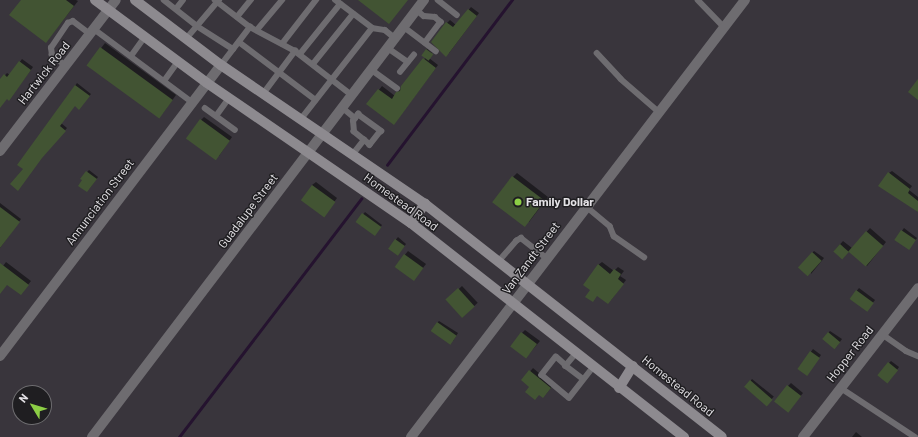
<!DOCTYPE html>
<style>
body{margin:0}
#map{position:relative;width:918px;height:437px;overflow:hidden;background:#39353c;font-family:Barlow,sans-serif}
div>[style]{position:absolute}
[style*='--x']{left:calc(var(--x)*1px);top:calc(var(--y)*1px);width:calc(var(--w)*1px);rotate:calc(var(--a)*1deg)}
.shadow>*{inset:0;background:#0007;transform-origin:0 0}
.stream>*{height:2.5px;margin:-1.25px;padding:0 1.25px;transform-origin:1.25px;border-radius:1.25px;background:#25132f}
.building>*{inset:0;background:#425433;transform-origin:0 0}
.service>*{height:5.5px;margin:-2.75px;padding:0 2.75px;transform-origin:2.75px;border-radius:2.75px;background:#6e6c70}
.minor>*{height:10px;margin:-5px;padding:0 5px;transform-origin:5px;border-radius:5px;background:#6e6c70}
.tertiary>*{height:10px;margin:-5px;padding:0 5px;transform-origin:5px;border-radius:5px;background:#6e6c70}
.secondary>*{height:10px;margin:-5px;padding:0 5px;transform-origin:5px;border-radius:5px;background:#8d8a8f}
.dots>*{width:11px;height:11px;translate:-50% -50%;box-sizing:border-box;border:2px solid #1f1e21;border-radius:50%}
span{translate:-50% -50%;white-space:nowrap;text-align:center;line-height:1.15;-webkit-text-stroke:3px #1f1e21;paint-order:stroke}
.street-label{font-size:12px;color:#e5e3e7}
.poi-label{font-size:12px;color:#e5e3e7;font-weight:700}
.left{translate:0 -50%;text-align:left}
.north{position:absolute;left:12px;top:385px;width:40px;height:40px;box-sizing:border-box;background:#1f1e21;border:1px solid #6e6d70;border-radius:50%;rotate:308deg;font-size:11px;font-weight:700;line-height:16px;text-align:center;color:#e5e3e7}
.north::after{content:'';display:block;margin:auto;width:14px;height:18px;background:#8cce45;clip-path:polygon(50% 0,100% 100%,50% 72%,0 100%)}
</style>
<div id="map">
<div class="shadow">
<i style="clip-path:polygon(22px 0,76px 0,78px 1px,50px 37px)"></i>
<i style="clip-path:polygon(471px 7px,479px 13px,449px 53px,447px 23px,450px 20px,456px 25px)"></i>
<i style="clip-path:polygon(105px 43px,176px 95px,163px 113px,88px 65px)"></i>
<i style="clip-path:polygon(427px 49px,432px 53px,429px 58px,438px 65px,394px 124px,368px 104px,382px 86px,395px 96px,426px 57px,423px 55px)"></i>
<i style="clip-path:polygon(22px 59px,33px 67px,11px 97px,7px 98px,0 107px,0 81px,7px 73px,10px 75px)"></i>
<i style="clip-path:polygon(77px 83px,91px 94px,81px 106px,75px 105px,61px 123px,67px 128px,44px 155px,24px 169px,19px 165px)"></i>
<i style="clip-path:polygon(204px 117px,232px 137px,219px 156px,201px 120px)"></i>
<i style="clip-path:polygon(89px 170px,98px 177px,89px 189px,82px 178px)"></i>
<i style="clip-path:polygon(892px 171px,912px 186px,909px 190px,918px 197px,918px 212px,889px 173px)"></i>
<i style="clip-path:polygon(517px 173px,548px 197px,529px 222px,513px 177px)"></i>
<i style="clip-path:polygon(316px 182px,337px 198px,326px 213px,312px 185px)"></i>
<i style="clip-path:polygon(0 203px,21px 219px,0 248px)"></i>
<i style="clip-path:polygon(365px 212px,382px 225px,376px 233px,357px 222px)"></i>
<i style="clip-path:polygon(870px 228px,886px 242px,867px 266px,849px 251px,843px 258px,834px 251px,843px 241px,852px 248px)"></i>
<i style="clip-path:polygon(904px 228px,917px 238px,910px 247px,896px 239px)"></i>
<i style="clip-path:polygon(398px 237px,406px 244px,399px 253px,389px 248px)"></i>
<i style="clip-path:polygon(408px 251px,426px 264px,416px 277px,395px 267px)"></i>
<i style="clip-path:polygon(814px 251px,824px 258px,811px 274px,812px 253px)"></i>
<i style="clip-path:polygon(6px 262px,31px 281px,24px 290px,8px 284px,0 289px,0 270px)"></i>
<i style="clip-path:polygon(602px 262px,614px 271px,618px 267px,624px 271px,620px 276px,626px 280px,611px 300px,592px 290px,598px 265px)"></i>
<i style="left:462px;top:286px;width:23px;height:21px;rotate:47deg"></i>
<i style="clip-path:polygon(859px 288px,875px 300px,868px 309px,850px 299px)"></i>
<i style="clip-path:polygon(439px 321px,458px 333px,453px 341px,437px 323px)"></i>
<i style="clip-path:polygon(525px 330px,540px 341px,529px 354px,522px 333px)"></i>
<i style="clip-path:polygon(830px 331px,842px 339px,837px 346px,828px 333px)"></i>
<i style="clip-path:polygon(813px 349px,821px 355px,808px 373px,798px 369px)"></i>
<i style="clip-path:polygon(891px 361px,899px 367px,890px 380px,889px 363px)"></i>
<i style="clip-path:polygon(533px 368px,553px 385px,546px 394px,531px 387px,523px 380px)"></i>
<i style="left:752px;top:379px;width:28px;height:11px;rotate:39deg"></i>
<i style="clip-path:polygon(791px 383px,803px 393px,791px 408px,788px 386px)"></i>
<i style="clip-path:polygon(856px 432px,862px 437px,852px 437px)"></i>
</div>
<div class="stream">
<i style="--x:387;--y:165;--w:207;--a:-52.9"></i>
<i style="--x:179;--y:437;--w:300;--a:-52.6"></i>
</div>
<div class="building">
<i style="clip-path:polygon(21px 0,66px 0,74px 6px,46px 43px,9px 15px)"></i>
<i style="clip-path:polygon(358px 0,408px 0,389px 24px)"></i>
<i style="clip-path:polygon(468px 9px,477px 16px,446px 57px,431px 42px,446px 22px,453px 27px)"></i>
<i style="left:100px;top:47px;width:90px;height:23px;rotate:36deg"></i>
<i style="left:426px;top:49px;width:9px;height:8px;rotate:36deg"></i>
<i style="clip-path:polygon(423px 58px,436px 68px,394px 125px,366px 104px,378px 89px,392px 99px,396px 92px,400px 91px,401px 86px)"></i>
<i style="clip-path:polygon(19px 61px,31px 70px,9px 101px,7px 99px,0 108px,0 79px,4px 74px,7px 77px)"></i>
<i style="clip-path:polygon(918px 79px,918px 100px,908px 92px)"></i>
<i style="clip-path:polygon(75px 85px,90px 96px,79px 110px,75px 106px,60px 126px,66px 131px,42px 158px,18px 191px,10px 184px,23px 169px,17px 165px)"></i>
<i style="left:200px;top:119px;width:37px;height:24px;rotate:36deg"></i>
<i style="clip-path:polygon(86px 171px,97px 179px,87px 192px,78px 186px,82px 180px,80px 179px)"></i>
<i style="clip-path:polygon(888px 172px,910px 189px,908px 193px,918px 201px,918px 212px,878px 186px)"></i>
<i style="left:512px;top:176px;width:41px;height:33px;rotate:37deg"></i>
<i style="left:312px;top:185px;width:29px;height:19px;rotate:36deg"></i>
<i style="clip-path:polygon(0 207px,20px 222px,0 248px)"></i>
<i style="left:362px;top:213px;width:24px;height:11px;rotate:36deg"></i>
<i style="left:901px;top:230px;width:18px;height:12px;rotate:34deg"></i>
<i style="left:866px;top:231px;width:23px;height:27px;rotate:41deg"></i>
<i style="left:395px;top:239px;width:12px;height:12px;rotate:35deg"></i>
<i style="left:840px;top:244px;width:12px;height:10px;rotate:42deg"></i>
<i style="left:812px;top:252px;width:13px;height:21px;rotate:42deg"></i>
<i style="left:404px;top:254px;width:24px;height:16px;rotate:36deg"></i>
<i style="clip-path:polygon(0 263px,29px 285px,21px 295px,7px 285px,0 294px)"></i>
<i style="clip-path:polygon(598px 264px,610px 274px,614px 269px,621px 274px,618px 279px,624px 284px,608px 304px,597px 296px,593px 302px,585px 297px,590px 290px,583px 285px)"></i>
<i style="left:458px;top:288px;width:25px;height:17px;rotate:48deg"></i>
<i style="left:856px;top:290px;width:22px;height:11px;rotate:36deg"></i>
<i style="left:437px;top:322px;width:24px;height:11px;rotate:35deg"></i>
<i style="left:521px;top:332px;width:20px;height:18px;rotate:37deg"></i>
<i style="left:828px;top:332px;width:16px;height:9px;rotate:40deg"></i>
<i style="left:810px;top:351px;width:12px;height:22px;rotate:35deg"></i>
<i style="left:888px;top:362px;width:13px;height:17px;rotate:39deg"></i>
<i style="clip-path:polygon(529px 370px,551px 388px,543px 398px,539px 395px,535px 400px,525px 392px,529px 387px,521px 380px)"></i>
<i style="left:750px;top:380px;width:30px;height:9px;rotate:41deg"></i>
<i style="left:787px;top:385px;width:18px;height:21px;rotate:38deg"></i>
</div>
<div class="service">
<i style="--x:164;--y:0;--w:42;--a:38.2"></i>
<i style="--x:197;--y:26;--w:43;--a:32.6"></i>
<i style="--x:215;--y:0;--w:44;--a:37.6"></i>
<i style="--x:250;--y:27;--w:51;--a:28.1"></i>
<i style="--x:295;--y:51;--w:72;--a:37.7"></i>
<i style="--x:438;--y:0;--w:24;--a:38"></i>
<i style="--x:698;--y:0;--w:39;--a:46"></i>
<i style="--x:176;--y:9;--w:11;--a:-52"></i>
<i style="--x:417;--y:10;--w:9;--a:41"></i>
<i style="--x:424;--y:16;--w:11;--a:5"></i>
<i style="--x:435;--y:17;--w:8;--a:40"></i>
<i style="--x:441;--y:22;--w:26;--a:127"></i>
<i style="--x:237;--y:17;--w:22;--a:-51"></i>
<i style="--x:404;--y:27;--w:40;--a:37"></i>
<i style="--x:372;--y:28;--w:13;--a:9"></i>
<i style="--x:385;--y:30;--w:13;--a:39"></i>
<i style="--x:94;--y:29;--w:122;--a:36.7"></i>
<i style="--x:257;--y:30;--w:39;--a:-50"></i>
<i style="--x:186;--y:39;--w:51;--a:-49.8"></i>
<i style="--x:239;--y:42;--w:96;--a:37"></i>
<i style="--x:282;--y:44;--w:56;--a:-52.3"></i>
<i style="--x:388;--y:48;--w:24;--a:35"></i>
<i style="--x:597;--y:53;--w:35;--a:47"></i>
<i style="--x:621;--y:79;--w:50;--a:41"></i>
<i style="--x:300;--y:54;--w:64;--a:-51.3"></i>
<i style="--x:131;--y:56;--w:24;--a:-54"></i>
<i style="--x:313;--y:64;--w:64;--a:-51.3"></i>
<i style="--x:221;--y:65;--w:48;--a:-52.7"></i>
<i style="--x:65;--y:66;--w:17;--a:-140"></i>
<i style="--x:52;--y:55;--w:7;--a:-98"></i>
<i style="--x:51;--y:48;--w:30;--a:-56"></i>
<i style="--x:68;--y:23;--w:5;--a:-22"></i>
<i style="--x:73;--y:21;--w:21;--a:37"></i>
<i style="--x:372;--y:70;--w:31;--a:36"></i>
<i style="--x:400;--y:72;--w:22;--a:-51"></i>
<i style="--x:164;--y:81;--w:24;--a:-54"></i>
<i style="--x:263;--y:94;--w:54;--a:-53.3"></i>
<i style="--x:205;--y:108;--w:37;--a:36"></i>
<i style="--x:343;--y:108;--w:16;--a:40"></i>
<i style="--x:358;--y:114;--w:29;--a:36"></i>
<i style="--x:381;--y:131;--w:18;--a:128"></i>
<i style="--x:370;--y:145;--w:21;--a:-141"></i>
<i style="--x:354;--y:132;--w:11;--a:-95"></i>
<i style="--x:353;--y:121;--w:9;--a:-54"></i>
<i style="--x:216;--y:116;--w:22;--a:-54"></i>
<i style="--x:301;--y:119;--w:115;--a:-52"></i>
<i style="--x:372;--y:28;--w:46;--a:-142.9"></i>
<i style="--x:353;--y:154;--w:18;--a:-52"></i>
<i style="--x:587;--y:207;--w:30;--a:40"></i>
<i style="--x:610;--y:226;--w:11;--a:68"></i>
<i style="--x:614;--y:236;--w:37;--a:35"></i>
<i style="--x:498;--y:262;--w:28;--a:-49"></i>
<i style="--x:516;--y:241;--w:6;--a:-31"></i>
<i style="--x:521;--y:238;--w:33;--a:38"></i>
<i style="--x:882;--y:334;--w:29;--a:35"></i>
<i style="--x:906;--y:351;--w:13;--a:23"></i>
<i style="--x:576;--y:354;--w:16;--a:130"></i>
<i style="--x:566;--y:366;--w:13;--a:-138"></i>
<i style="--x:556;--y:357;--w:23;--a:128"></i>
<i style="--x:542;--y:375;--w:35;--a:40"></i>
<i style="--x:569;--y:398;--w:39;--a:-52"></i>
<i style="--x:566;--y:366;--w:21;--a:37"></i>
<i style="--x:841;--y:388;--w:89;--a:33.5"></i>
</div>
<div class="minor">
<i style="--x:0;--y:356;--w:365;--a:-52.8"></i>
<i style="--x:92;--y:437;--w:549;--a:-52.78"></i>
<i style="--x:411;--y:437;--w:550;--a:-52.61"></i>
<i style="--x:803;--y:437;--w:188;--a:-52.3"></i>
</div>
<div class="tertiary">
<i style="--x:0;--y:151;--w:190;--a:-52.5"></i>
</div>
<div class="secondary">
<i style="--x:95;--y:0;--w:139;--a:36.5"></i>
<i style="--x:207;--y:83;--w:247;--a:34.5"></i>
<i style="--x:411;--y:223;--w:347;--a:38.1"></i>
<i style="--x:135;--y:0;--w:108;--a:37.1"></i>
<i style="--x:221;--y:65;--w:247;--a:34.3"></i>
<i style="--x:425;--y:204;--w:377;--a:38.1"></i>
<i style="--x:411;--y:223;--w:24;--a:-54"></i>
<i style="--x:619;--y:388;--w:26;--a:-58"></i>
</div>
<div class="dots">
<i style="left:518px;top:202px;background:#8cce45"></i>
</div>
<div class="street-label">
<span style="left:44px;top:73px;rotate:-52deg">Hartwick Road</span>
<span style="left:100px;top:202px;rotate:-53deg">Annunciation Street</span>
<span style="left:401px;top:202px;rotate:36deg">Homestead Road</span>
<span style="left:248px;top:211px;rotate:-53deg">Guadalupe Street</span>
<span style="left:531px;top:258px;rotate:-53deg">Van Zandt Street</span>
<span style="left:850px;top:354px;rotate:-52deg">Hopper Road</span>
<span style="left:678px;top:386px;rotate:39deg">Homestead Road</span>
</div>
<div class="poi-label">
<span class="left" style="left:526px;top:202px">Family Dollar</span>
</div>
<div class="north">N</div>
</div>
